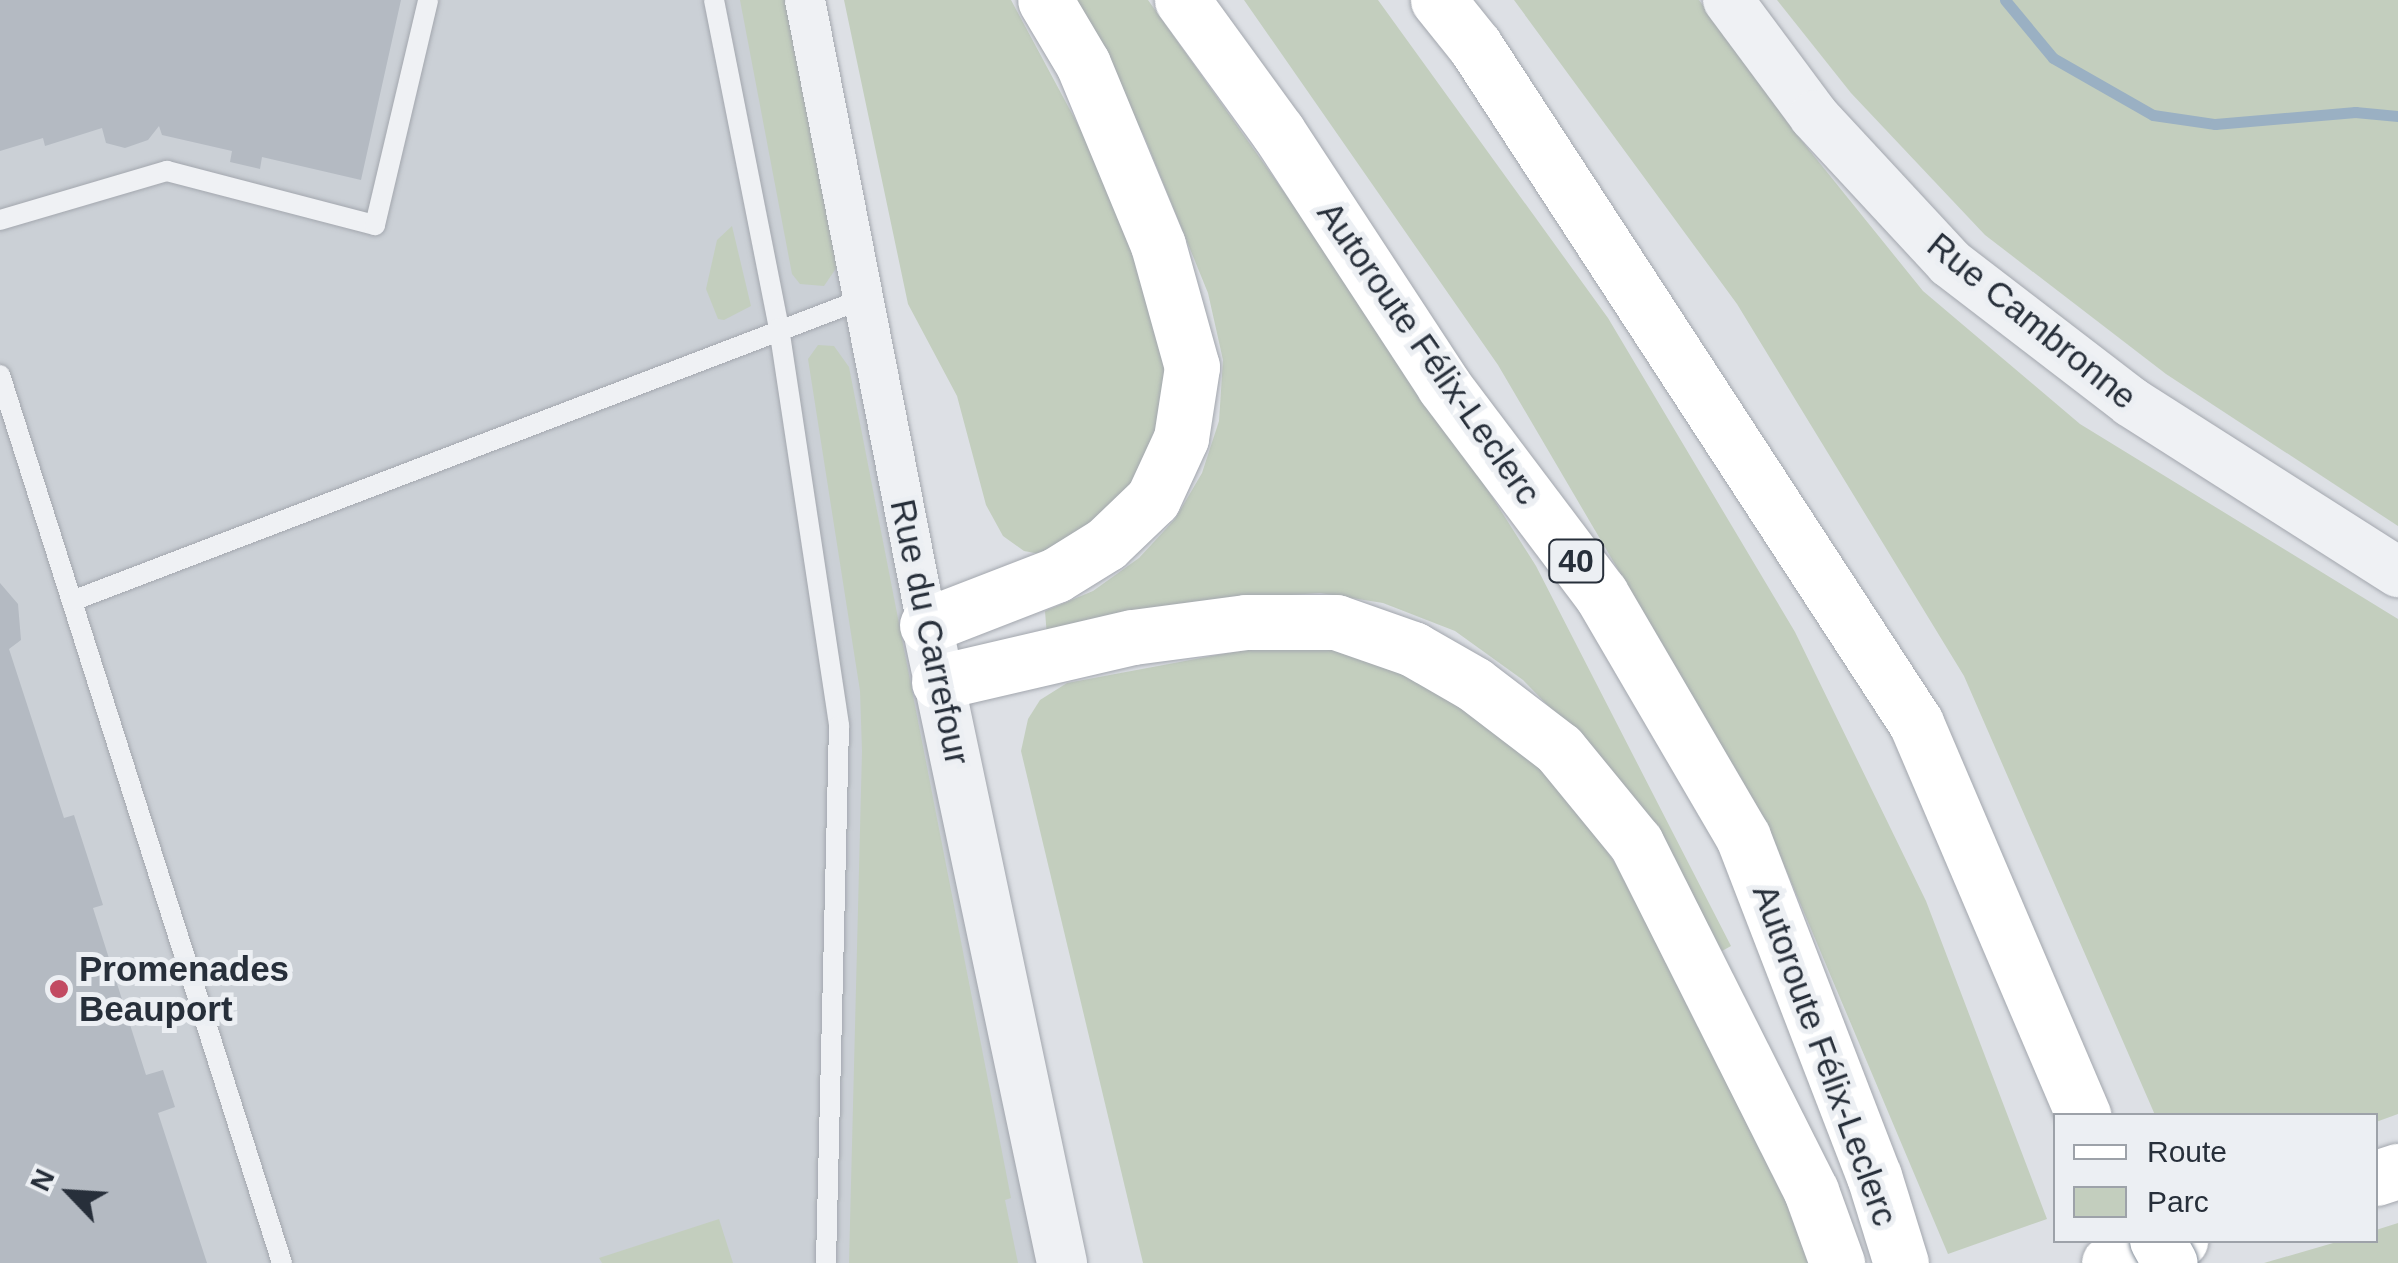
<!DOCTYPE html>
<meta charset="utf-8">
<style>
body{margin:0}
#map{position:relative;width:2398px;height:1263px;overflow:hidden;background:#dde0e5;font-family:Helvetica,sans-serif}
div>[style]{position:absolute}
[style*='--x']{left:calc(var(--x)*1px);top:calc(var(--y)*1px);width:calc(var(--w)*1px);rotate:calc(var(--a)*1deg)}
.built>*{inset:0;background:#cbd0d6}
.green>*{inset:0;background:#c3cebe}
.stream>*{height:11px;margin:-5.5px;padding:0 5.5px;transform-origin:5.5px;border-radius:5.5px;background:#9ab0c3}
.building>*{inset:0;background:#b4bac2}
.roads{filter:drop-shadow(0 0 2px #a3a7ae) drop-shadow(0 0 2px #a3a7ae)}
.service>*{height:20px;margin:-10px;padding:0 10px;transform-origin:10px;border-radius:10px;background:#eff1f4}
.minor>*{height:40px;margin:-20px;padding:0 20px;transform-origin:20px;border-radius:20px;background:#eff1f4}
.tertiary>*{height:50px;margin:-25px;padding:0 25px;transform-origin:25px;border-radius:25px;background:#eff1f4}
.secondary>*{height:55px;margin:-27.5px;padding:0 27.5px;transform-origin:27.5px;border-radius:27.5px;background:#fff}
.motorway>*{height:55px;margin:-27.5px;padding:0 27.5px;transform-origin:27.5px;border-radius:27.5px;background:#fff}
.bridges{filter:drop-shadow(0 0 2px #858f9b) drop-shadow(0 0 2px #858f9b)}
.motorway-bridge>*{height:55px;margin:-27.5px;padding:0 27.5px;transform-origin:27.5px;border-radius:27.5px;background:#fff}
.dots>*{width:28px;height:28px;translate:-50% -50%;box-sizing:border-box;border:5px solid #eceff3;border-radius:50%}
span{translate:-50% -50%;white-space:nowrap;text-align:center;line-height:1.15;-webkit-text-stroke:10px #eceff3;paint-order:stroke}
.shield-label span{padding:2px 8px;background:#eceff3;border:2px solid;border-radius:8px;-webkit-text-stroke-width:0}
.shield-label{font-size:32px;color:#272f3a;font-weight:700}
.street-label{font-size:35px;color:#272f3a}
.poi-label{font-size:35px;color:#272f3a;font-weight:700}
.left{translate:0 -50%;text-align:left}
.legend{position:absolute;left:2053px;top:1113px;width:325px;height:130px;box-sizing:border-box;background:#eceff3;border:2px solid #9da2a9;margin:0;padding:12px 18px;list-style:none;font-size:30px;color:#272f3a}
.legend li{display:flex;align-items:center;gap:20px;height:50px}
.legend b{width:50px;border:2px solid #9da2a9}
.north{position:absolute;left:20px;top:1143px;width:100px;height:100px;-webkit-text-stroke:8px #eceff3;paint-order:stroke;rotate:295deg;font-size:28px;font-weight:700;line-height:40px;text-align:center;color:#272f3a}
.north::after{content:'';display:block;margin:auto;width:35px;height:45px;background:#272f3a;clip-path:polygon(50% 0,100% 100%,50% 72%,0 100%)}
</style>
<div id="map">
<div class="built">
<i style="clip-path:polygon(0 0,805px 0,1062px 1263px,0 1263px)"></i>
</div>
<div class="green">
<i style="clip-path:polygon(740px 0,785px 0,839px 264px,824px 286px,800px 284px,792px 274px)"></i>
<i style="clip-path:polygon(844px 0,1011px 0,1143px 246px,1176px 391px,1118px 509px,1045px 555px,1024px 551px,1003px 536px,986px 505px,957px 396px,908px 304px)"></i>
<i style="clip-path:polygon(1065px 0,1148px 0,1423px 388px,1536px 566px,1731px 946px,1722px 951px,1673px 859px,1598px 757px,1523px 680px,1455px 631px,1383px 603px,1320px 593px,1250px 598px,1047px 637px,1045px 611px,1093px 591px,1139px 558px,1175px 519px,1202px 473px,1219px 421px,1223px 360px,1208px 293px,1144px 136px)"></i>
<i style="clip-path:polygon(1244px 0,1378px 0,1608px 318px,1795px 632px,1926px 901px,2047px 1219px,1948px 1254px,1765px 820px,1498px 365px)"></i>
<i style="clip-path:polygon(1514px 0,1699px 0,1793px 130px,1923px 291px,2080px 424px,2398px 619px,2398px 1114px,2376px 1122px,2376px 1116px,2155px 1115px,1964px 676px,1737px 304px)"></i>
<i style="clip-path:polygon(1777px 0,2398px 0,2398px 526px,2166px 374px,1985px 235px,1851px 93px)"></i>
<i style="clip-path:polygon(732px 226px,751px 306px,724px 320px,718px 319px,706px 289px,717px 240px)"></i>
<i style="clip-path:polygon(818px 345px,834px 346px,849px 367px,1011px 1198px,1005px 1200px,1018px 1263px,849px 1263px,862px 751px,860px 691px,808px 359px)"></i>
<i style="clip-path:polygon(1332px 647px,1396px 660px,1528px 750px,1580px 811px,1688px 972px,1815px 1263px,1143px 1263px,1021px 751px,1028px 719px,1040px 700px,1067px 683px,1249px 649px)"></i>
<i style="clip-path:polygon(719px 1219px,733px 1263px,602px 1263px,599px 1258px)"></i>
<i style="clip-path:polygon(2398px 1223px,2398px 1263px,2264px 1263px,2340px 1241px,2376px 1240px,2376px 1230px)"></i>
</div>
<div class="stream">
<i style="--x:2005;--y:0;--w:75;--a:50.4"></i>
<i style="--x:2053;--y:58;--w:115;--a:29.7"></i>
<i style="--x:2153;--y:115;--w:63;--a:8.3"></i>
<i style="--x:2215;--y:124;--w:141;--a:-4.9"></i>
<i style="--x:2355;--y:112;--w:43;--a:5.3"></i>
</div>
<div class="building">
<i style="clip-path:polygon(0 0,401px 0,361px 180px,262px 157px,260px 169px,230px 162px,232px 151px,162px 135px,159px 126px,148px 140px,125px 148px,106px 143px,102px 128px,45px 146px,43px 138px,0 151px)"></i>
<i style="clip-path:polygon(0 583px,18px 604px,21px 640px,9px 649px,64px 818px,74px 815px,96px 883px,103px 905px,93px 908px,146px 1075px,163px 1070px,175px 1107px,158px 1113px,207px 1263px,0 1263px)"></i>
</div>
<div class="roads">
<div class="service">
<i style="--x:714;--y:0;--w:334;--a:78.8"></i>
<i style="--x:779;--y:328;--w:402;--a:81.4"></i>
<i style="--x:839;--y:726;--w:537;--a:91.39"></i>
<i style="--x:0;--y:220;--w:174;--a:-16.4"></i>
<i style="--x:167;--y:171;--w:215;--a:14.6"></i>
<i style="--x:375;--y:225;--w:231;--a:-76.7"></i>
<i style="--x:0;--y:375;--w:932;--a:72.38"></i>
<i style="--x:72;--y:601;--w:847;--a:-20.9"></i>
</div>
<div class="minor">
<i style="--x:805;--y:0;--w:637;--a:78.95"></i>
</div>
<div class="tertiary">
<i style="--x:1728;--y:0;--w:144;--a:53.4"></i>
<i style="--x:1814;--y:116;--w:200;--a:47.2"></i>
<i style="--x:1950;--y:263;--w:228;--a:37.5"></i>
<i style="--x:2131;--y:402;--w:317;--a:32.5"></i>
<i style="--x:927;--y:625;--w:652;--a:78.05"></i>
</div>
<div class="secondary">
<i style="--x:2376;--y:1178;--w:23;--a:-18"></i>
<i style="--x:2109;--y:1263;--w:75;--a:-17.9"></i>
</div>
<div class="motorway">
<i style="--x:1182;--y:0;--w:163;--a:54"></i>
<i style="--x:1278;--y:132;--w:303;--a:56.8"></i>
<i style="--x:1444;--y:386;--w:261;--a:53"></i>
<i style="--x:1601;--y:594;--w:281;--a:59.7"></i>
<i style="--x:1743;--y:837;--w:363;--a:68.9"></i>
<i style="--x:1874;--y:1176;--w:91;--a:72.8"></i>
<i style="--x:1438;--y:0;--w:59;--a:51.2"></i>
<i style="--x:1475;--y:46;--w:808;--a:56.92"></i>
<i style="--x:1916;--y:723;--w:427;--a:66.9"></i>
<i style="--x:927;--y:625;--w:138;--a:-21.2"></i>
<i style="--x:1056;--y:575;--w:59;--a:-31.8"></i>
<i style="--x:1106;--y:544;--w:65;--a:-43.8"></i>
<i style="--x:1153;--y:499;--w:67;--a:-65.3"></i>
<i style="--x:1181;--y:438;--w:72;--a:-81.2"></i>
<i style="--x:1192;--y:367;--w:127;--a:-105.6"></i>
<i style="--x:1158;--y:245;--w:196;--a:-112.5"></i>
<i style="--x:1083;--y:64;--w:74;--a:-120.7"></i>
<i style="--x:939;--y:682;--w:199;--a:-13.1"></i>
<i style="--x:1133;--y:637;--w:114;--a:-7.6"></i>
<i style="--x:1246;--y:622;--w:90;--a:0"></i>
<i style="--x:1336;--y:622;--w:82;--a:19.3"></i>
<i style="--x:1413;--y:649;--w:70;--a:29.8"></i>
<i style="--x:1474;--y:684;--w:107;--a:37.4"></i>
<i style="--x:1559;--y:749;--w:122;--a:50.7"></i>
<i style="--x:1636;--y:843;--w:390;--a:63.3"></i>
<i style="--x:1811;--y:1191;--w:77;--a:70.1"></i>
</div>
</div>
<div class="bridges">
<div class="motorway-bridge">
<i style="--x:2157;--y:1240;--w:26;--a:61"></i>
</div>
</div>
<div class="dots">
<i style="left:59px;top:989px;background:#c24a62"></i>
</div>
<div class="shield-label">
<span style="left:1576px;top:561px">40</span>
</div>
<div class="street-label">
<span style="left:2032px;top:321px;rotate:39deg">Rue Cambronne</span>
<span style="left:1429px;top:353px;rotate:55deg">Autoroute Félix-Leclerc</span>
<span style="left:930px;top:632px;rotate:78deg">Rue du Carrefour</span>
<span style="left:1825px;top:1055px;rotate:70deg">Autoroute Félix-Leclerc</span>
</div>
<div class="poi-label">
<span class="left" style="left:79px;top:989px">Promenades<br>Beauport</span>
</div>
<ul class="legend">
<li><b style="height:12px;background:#fff"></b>Route</li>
<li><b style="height:28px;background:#c3cebe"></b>Parc</li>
</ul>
<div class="north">N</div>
</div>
